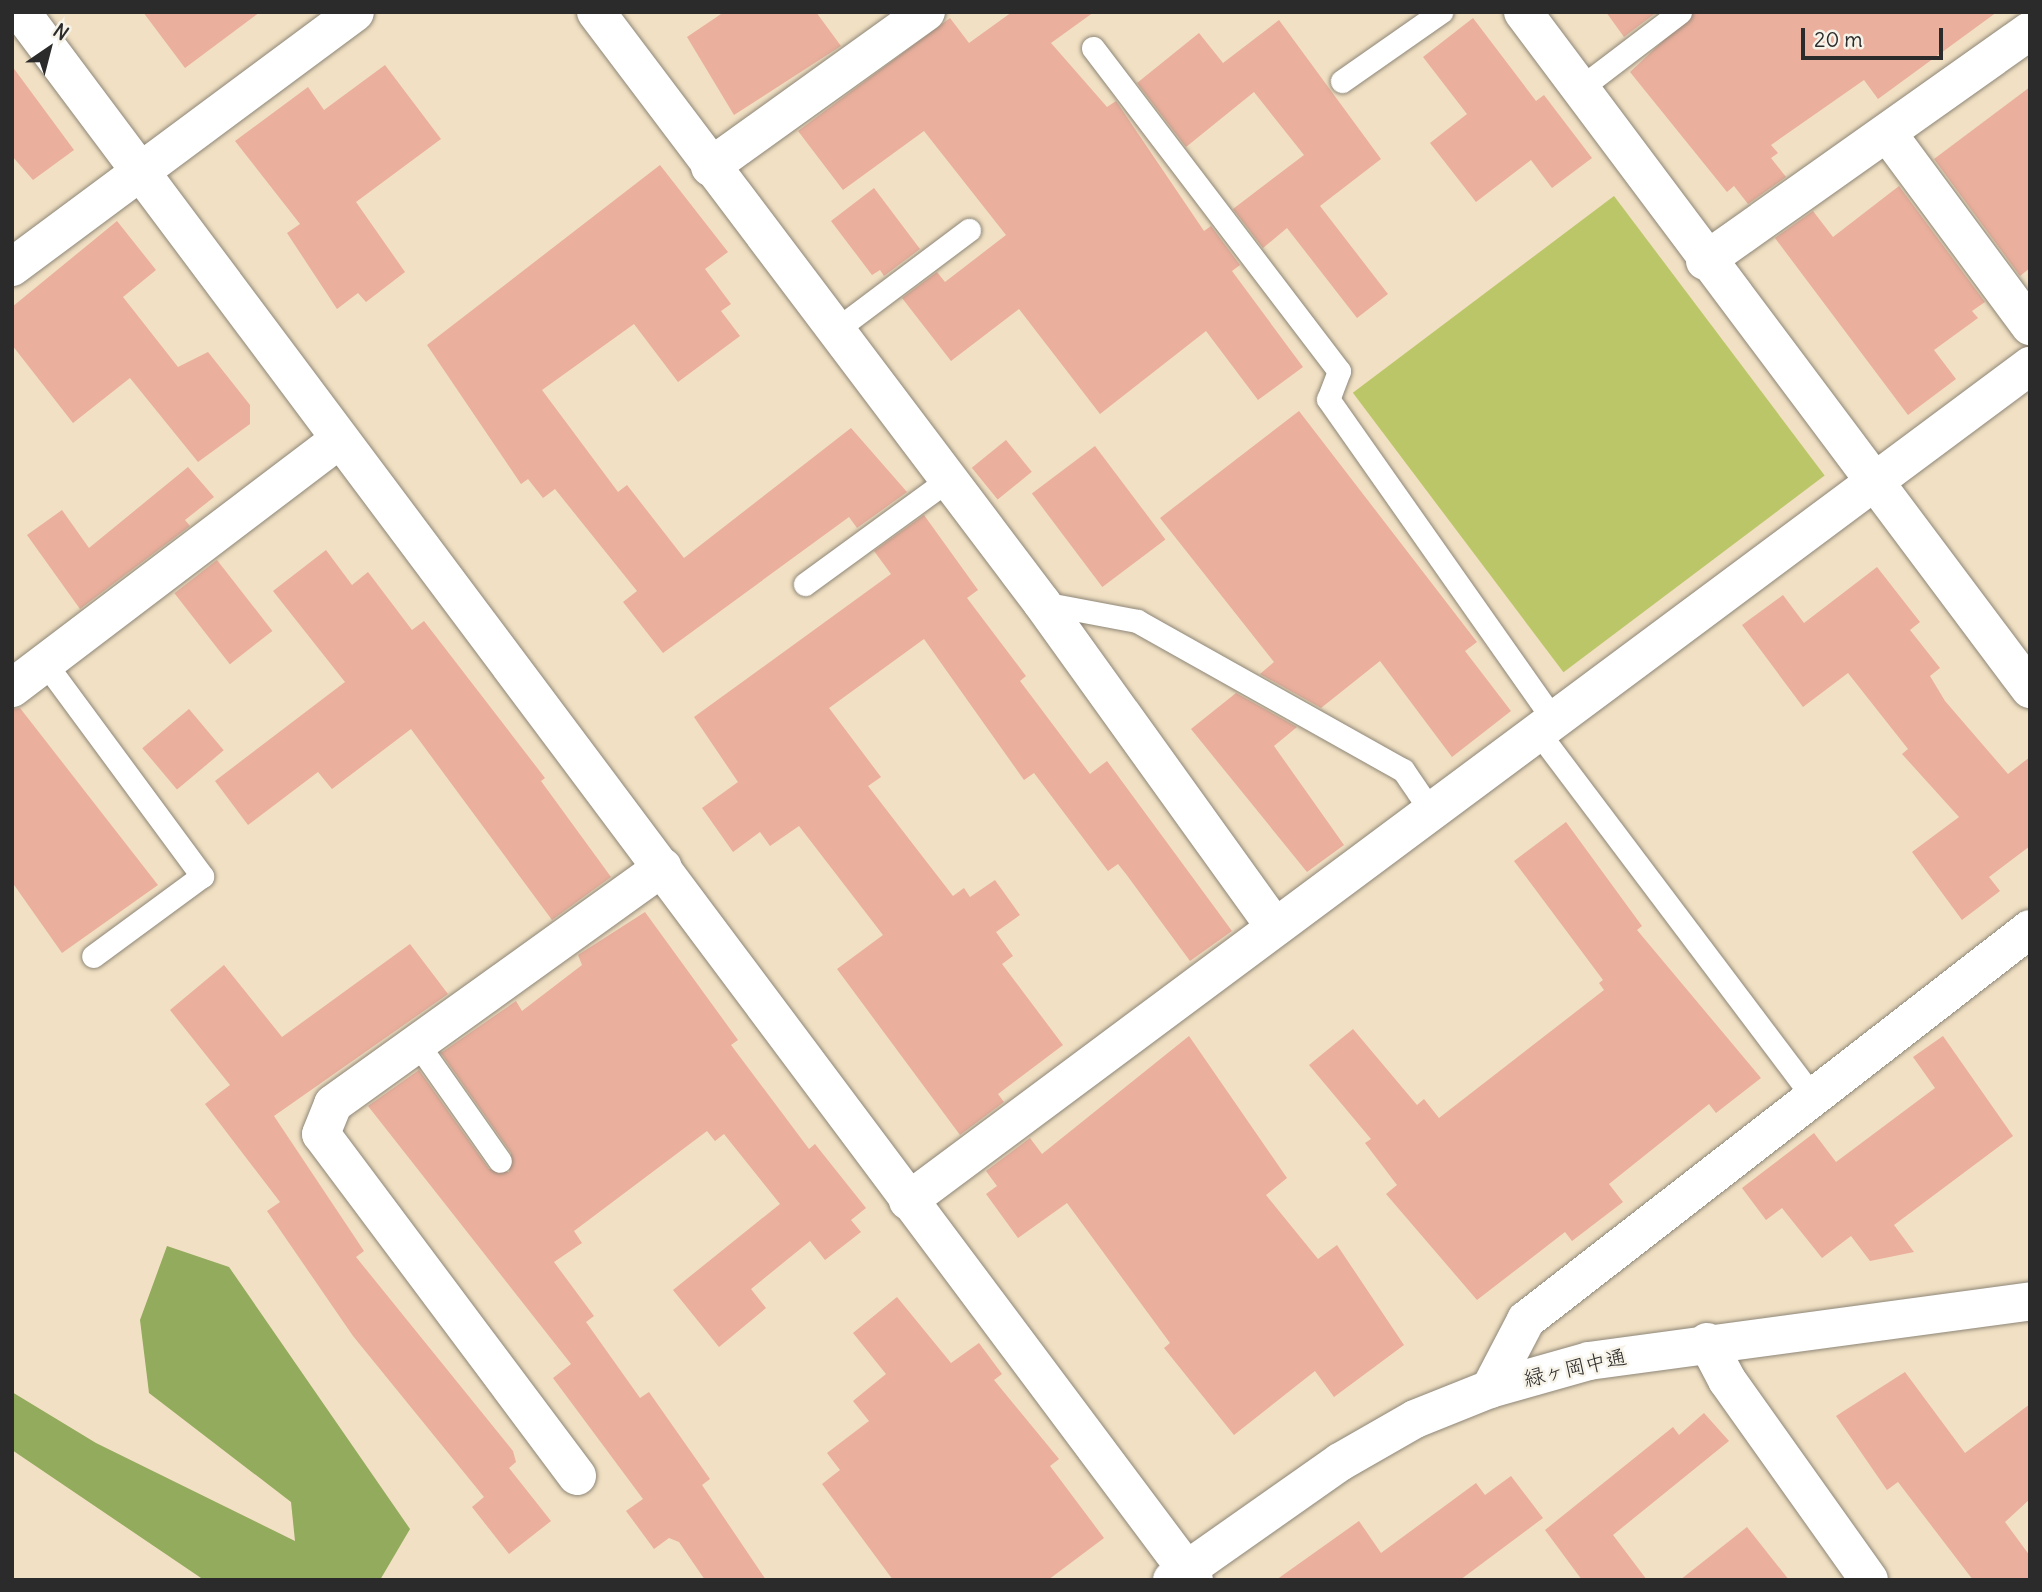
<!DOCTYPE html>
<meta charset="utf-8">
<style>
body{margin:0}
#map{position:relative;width:2042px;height:1592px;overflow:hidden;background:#f1e0c3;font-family:Delius,"Klee One",sans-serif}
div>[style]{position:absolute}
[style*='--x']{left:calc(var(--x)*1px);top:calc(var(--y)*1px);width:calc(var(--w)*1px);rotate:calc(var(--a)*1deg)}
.green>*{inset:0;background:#bac667;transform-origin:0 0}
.forest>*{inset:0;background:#93ab5c}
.building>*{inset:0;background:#eaaf9d;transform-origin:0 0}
.roads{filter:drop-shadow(0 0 2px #8e8677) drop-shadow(0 0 2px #8e8677)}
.service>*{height:23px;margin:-11.5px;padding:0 11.5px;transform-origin:11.5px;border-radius:11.5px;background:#fff}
.minor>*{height:38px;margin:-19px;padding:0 19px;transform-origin:19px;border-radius:19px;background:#fff}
.tertiary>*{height:38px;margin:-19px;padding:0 19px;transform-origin:19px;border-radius:19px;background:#fff}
span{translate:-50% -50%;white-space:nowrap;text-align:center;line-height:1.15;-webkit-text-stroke:5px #f7f3e8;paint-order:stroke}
.street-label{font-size:21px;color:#2b2b2b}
.frame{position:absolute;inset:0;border:14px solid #2b2b2b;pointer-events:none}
.north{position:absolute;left:14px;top:14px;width:70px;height:70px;-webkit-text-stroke:5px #f7f3e8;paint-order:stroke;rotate:35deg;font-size:19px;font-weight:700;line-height:28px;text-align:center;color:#2b2b2b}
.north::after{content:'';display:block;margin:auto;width:24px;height:32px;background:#2b2b2b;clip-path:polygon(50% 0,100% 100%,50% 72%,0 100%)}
.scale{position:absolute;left:1801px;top:28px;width:142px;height:32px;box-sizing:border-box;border:4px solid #2b2b2b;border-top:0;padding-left:9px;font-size:21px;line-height:24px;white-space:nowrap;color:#2b2b2b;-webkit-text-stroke:5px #f7f3e8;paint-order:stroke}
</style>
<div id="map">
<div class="green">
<i style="left:1614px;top:196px;width:350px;height:327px;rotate:53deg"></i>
</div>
<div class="forest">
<i style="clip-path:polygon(167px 1246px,229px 1267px,410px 1529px,380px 1580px,204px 1580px,12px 1450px,12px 1392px,96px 1443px,295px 1541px,291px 1502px,149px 1393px,140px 1320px)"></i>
</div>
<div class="building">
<i style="clip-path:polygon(143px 12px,260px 12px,185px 68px)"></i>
<i style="clip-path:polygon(724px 12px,816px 12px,841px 46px,734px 115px,687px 37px)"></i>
<i style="clip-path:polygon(1012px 12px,1094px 12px,1051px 43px,1107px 107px,1116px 101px,1204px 231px,1211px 226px,1240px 265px,1232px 271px,1303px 367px,1258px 400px,1206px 331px,1100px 414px,1019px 309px,951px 361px,902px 298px,937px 272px,945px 282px,1006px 235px,924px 131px,843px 190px,798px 131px,950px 18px,969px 43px)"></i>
<i style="clip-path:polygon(1606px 12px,1657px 12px,1624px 37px)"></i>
<i style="clip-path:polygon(1694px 12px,1997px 12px,1878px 99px,1864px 80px,1771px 145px,1778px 153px,1771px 158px,1786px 177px,1748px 204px,1734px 186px,1727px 192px,1630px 72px)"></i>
<i style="clip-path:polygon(1473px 18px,1536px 101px,1544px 95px,1592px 158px,1552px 188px,1531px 160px,1476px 202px,1430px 143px,1467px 114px,1423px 57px)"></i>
<i style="clip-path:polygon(1279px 20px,1381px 159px,1320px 206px,1388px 294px,1357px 318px,1287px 228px,1263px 248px,1233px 209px,1304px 155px,1254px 92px,1186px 147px,1137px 83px,1199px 33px,1223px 63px)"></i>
<i style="clip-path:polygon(385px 65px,441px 139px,356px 202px,405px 272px,366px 302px,358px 293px,337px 309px,287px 233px,300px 224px,235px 141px,308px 87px,324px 110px)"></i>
<i style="clip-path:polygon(12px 66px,74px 150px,33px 180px,12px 156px)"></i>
<i style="clip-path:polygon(2030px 87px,2030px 268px,2020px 276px,1934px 159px)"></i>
<i style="clip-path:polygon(660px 165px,728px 252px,705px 269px,731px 304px,721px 311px,740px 336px,678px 382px,634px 324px,542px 390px,618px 492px,627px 485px,684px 558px,851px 428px,907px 492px,857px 528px,849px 517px,663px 653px,623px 602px,637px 591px,555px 489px,543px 498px,528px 479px,521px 484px,427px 345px)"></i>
<i style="clip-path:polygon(1899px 186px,1985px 302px,1972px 311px,1978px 318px,1934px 350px,1956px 379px,1908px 415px,1775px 238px,1813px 211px,1833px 237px)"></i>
<i style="clip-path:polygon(874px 188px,920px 249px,884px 276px,880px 270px,872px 275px,831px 221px)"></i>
<i style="clip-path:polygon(117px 221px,156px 270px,123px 297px,178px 367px,208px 352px,250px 405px,250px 424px,198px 462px,130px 378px,73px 423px,12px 345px,12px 307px)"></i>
<i style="clip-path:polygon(1299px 411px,1477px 642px,1465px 651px,1511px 711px,1452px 757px,1380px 661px,1321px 708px,1260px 674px,1274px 662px,1160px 518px)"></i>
<i style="left:1006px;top:440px;width:41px;height:44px;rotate:51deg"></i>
<i style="left:1095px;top:446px;width:117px;height:79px;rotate:53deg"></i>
<i style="clip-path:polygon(188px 467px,214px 497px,185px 520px,190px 526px,80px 609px,27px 535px,62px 510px,89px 548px)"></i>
<i style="clip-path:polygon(924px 515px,978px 590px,967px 598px,1026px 676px,1020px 681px,1090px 774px,1107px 761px,1232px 931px,1190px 961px,1126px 874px,1118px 864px,1108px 871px,1034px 773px,1024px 780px,924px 639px,829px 708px,881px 777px,868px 786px,953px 896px,964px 888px,970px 897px,995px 880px,1020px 915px,996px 932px,1013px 956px,1002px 964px,1063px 1045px,998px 1094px,1004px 1102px,960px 1135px,837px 969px,883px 935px,799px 826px,770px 846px,760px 832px,733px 852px,702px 808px,738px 782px,694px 717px,891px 574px,874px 551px)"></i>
<i style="clip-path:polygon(326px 550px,352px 585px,368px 572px,412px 630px,424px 621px,545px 778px,541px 781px,611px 877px,552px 920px,411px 729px,332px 789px,318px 772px,248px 825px,215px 781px,345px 682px,273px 591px)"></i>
<i style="left:217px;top:560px;width:90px;height:54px;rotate:52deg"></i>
<i style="clip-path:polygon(1877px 567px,1920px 622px,1910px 630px,1940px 668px,1930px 676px,1945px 701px,2008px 774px,2030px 757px,2030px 846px,1989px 877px,2000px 891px,1962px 920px,1912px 852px,1959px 817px,1902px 754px,1908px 749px,1848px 673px,1803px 707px,1742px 625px,1783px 595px,1804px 623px)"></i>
<i style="clip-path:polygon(1236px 693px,1297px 727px,1274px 746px,1344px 845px,1307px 872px,1191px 729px)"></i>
<i style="clip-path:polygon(20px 708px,158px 885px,62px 953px,12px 882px,12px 709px)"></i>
<i style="left:189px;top:709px;width:54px;height:61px;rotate:50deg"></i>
<i style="clip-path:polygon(1566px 822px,1642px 926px,1637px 930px,1761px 1078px,1716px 1113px,1709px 1104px,1609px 1184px,1623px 1202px,1572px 1241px,1565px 1232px,1477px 1300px,1386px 1194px,1397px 1185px,1365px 1143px,1371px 1139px,1309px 1065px,1353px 1029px,1417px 1105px,1424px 1099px,1439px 1118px,1604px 990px,1599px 983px,1603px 980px,1514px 861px)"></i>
<i style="clip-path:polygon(645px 912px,738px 1040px,731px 1045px,809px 1149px,815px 1144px,866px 1208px,851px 1220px,861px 1232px,825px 1260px,810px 1241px,751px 1289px,766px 1308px,719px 1347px,673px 1290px,780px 1204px,724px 1134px,715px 1141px,707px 1131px,574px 1231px,582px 1243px,554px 1262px,594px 1316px,586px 1322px,640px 1398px,649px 1392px,710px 1479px,702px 1485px,766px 1580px,705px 1580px,679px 1542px,669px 1538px,654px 1549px,626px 1511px,643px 1499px,553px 1378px,571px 1364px,368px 1106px,419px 1070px,489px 1169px,509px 1172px,511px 1153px,441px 1053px,516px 1001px,522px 1011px,582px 965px,578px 955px)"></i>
<i style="clip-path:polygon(410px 944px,448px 994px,274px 1116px,364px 1251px,356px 1257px,513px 1451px,516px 1462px,509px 1468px,551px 1521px,509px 1554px,472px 1507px,484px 1497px,353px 1336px,267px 1211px,280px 1202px,205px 1104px,230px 1085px,170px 1010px,224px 965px,282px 1037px)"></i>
<i style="clip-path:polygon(1189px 1036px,1287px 1178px,1266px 1195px,1318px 1259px,1337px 1245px,1404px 1345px,1334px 1397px,1315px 1371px,1234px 1435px,1164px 1348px,1170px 1343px,1067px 1203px,1018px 1238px,986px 1194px,997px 1186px,986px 1171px,1030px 1138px,1042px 1154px)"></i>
<i style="clip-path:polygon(1943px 1036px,2013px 1136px,1894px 1225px,1914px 1252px,1870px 1261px,1851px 1236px,1822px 1258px,1782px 1208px,1766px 1220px,1742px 1188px,1814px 1133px,1836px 1162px,1935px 1088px,1913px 1057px)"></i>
<i style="clip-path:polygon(897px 1297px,951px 1363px,979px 1343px,1002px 1374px,994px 1380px,1059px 1459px,1050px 1466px,1104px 1538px,1048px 1580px,893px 1580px,822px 1484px,840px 1470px,827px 1453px,869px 1421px,853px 1401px,886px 1374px,853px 1333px)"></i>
<i style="clip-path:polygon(1905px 1372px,1965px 1453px,2030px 1404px,2030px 1499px,2005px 1522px,2030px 1556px,2030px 1580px,1973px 1580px,1898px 1482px,1887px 1490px,1836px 1416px)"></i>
<i style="clip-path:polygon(1704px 1413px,1729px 1441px,1613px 1535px,1647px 1580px,1582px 1580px,1545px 1530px,1673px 1427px,1679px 1435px)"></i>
<i style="clip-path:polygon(1511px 1476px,1543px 1518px,1460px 1580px,1276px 1580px,1359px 1521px,1381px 1553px,1476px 1483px,1485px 1495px)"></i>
<i style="clip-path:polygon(1747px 1527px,1789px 1580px,1680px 1580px)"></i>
</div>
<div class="roads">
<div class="service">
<i style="--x:1093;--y:48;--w:406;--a:52.7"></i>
<i style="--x:1339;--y:371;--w:30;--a:111"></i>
<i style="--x:1328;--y:399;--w:393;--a:54.9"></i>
<i style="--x:1342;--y:81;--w:121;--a:-34.9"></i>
<i style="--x:1579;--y:89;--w:127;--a:-37.3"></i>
<i style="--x:837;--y:329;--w:165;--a:-36.9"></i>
<i style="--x:805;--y:584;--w:178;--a:-36.1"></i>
<i style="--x:1042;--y:603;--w:97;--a:10.7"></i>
<i style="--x:1137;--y:621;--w:305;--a:29.3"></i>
<i style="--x:1403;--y:770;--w:50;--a:55.7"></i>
<i style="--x:45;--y:663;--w:265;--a:53.6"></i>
<i style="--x:202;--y:876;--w:135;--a:143.7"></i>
<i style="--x:1538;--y:732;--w:457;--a:53"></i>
<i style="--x:417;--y:1043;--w:144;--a:54.9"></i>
</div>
<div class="minor">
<i style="--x:21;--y:12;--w:1958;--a:53.2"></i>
<i style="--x:596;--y:12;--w:740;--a:52.96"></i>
<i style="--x:1042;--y:603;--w:399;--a:54.3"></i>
<i style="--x:1523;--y:12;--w:846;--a:53.17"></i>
<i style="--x:1888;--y:134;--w:239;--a:53.5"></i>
<i style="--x:710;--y:167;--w:266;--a:-35.7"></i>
<i style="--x:1705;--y:261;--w:398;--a:-35.3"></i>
<i style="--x:12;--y:267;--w:427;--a:-36.6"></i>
<i style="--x:12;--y:688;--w:410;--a:-37.2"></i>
<i style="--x:908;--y:1201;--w:1399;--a:-36.66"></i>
<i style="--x:1707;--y:1342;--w:43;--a:62.2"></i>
<i style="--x:1727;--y:1380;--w:245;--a:54.6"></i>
<i style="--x:1490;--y:1389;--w:78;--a:-62.4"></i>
<i style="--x:1526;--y:1320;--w:638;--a:-37.8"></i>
<i style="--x:577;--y:1476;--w:427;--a:-126.8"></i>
<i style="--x:321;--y:1134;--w:32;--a:-68"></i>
<i style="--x:333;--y:1104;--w:406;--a:-35.7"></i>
</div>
<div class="tertiary">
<i style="--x:1172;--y:1580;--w:205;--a:-35.1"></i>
<i style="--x:1340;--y:1462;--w:86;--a:-29.8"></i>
<i style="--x:1415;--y:1419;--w:81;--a:-21.8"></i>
<i style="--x:1490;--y:1389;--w:103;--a:-15.8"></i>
<i style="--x:1589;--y:1361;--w:445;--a:-7.7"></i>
</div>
</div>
<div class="street-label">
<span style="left:1575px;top:1368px;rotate:-13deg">緑ヶ岡中通</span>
</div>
<div class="frame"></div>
<div class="north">N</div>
<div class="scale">20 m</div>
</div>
